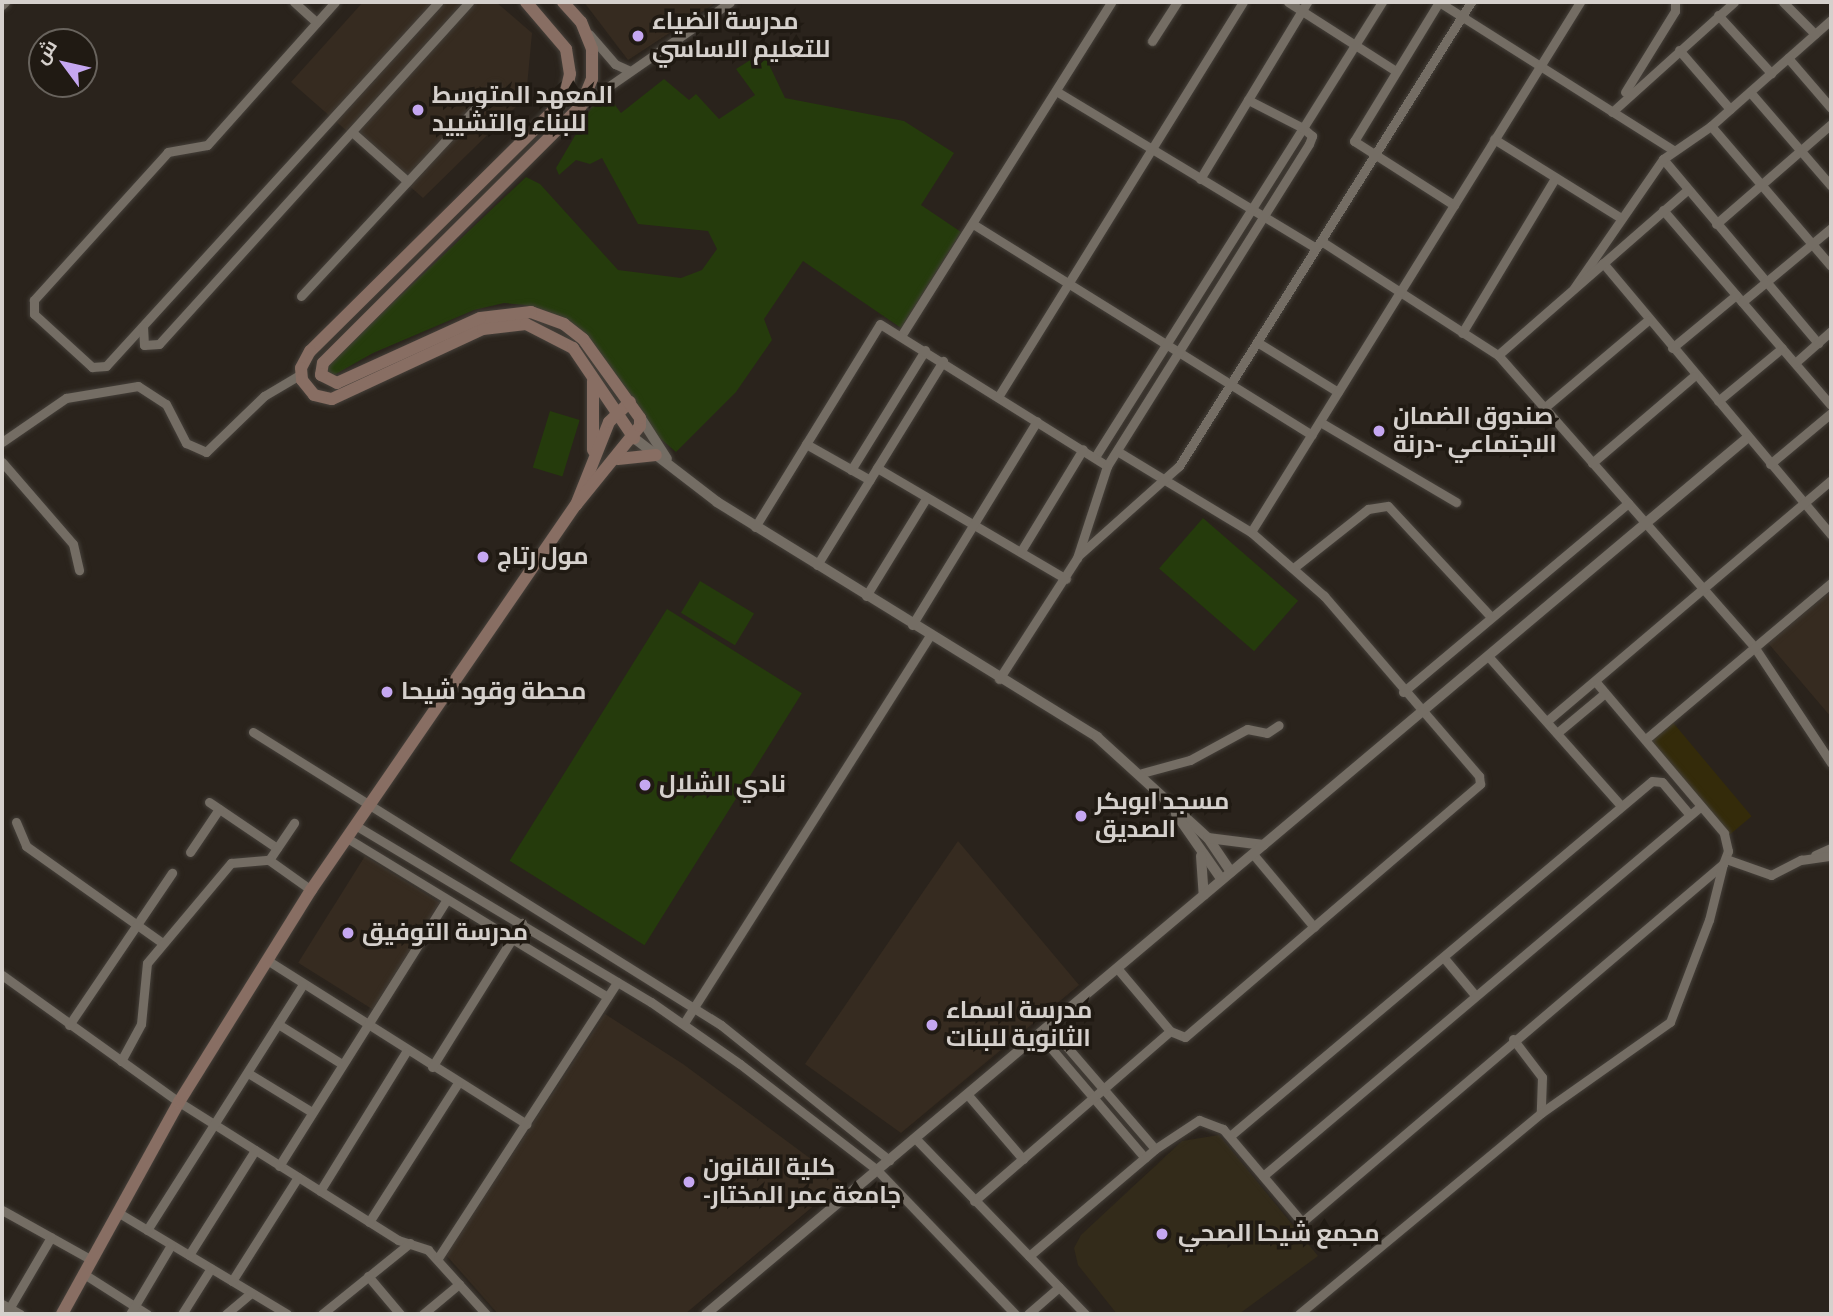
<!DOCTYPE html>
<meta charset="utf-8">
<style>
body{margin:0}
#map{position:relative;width:1833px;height:1316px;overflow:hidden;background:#2a231c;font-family:"Source Sans 3",Cairo,sans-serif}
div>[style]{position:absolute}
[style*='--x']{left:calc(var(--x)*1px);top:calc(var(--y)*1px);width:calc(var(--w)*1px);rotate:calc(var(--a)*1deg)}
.built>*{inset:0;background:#362b20;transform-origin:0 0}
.medical>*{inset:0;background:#332b1a}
.green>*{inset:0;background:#253b0c;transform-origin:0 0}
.sand>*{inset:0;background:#342b0a;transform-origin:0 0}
.roads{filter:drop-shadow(0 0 2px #45403a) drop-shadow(0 0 2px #45403a)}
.minor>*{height:9px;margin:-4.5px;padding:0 4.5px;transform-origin:4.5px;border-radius:4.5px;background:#746d64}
.tertiary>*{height:10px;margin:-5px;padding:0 5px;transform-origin:5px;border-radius:5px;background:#746d64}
.secondary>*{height:12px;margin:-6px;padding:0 6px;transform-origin:6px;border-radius:6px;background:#886e63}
.dots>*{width:19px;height:19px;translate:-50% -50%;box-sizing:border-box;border:4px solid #201a13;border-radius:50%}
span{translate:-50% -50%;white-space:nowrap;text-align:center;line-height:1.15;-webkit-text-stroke:7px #201a13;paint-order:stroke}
.poi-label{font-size:24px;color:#d5d0cc;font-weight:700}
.left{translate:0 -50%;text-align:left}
.frame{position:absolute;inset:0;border:4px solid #d5d0cc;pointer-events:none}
.north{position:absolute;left:28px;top:28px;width:70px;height:70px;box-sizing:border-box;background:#201a13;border:2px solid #68635d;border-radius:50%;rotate:303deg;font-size:19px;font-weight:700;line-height:28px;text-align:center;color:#d5d0cc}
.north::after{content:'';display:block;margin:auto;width:24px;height:32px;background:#c5a7f1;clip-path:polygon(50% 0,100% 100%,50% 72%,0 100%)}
</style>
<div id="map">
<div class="built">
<i style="clip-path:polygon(363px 2px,496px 2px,532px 33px,526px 97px,423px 198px,291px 82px)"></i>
<i style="clip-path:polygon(584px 2px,717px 2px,628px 60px)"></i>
<i style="clip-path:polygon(1831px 591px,1831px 717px,1768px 643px)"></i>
<i style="clip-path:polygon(958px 841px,1079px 985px,901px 1133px,805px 1064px)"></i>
<i style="left:365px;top:856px;width:88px;height:126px;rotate:32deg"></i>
<i style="clip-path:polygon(605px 1014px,683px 1064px,842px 1182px,685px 1314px,498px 1314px,446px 1255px)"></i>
</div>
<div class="medical">
<i style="clip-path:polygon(1219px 1135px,1318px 1256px,1239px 1314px,1117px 1314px,1078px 1265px,1074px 1248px,1081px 1235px,1182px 1141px)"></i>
</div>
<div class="green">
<i style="clip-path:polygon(763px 52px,785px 98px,904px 121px,954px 153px,921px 205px,961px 232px,901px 328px,803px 261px,764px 319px,772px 340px,736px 392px,676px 452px,655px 434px,585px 338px,547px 311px,525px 305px,504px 303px,474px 310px,373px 353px,327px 379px,326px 366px,526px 177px,540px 184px,618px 270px,681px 278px,702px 270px,717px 249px,708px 231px,638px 224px,602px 158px,590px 164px,576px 160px,559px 175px,556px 168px,593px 105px,609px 97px,621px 113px,664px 79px,689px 100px,696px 94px,719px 119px,755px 95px,736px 69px)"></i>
<i style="left:550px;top:411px;width:31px;height:59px;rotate:17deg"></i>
<i style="left:1203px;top:518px;width:126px;height:67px;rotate:41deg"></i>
<i style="left:700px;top:581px;width:63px;height:37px;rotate:31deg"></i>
<i style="left:667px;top:609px;width:159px;height:297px;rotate:32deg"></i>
</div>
<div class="sand">
<i style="left:1670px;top:719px;width:127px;height:35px;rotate:50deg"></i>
</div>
<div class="roads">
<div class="minor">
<i style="--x:294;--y:2;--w:30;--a:42"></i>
<i style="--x:335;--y:2;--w:192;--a:131.8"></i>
<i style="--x:207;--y:145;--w:40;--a:170"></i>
<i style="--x:168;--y:152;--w:200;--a:132.2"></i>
<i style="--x:34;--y:300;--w:14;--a:90"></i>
<i style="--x:34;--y:314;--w:79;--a:42.4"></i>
<i style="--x:92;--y:367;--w:14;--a:-4"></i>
<i style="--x:106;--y:366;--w:493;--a:-47.6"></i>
<i style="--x:1288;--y:2;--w:128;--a:32.6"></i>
<i style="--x:1439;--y:2;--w:163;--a:121.4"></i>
<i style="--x:1354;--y:141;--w:119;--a:32.6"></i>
<i style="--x:1439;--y:2;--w:277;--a:32.3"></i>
<i style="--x:1783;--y:2;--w:45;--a:45"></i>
<i style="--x:2;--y:5;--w:4;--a:-45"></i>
<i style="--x:1718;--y:15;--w:79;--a:47.6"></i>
<i style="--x:589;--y:34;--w:40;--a:49"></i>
<i style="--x:615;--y:64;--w:14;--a:25"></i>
<i style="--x:1152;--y:41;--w:46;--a:-57.3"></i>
<i style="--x:1679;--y:50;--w:78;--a:49.2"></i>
<i style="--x:1788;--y:58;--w:66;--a:49.3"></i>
<i style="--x:1056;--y:91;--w:304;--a:31.1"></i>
<i style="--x:1625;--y:92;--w:95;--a:-58.3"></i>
<i style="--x:1675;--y:11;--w:9;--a:-90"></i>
<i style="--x:1750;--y:92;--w:124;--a:49.2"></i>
<i style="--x:582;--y:105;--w:180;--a:-34.8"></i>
<i style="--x:1612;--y:112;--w:164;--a:-42"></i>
<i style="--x:1711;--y:126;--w:184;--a:49.4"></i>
<i style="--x:352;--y:132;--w:74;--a:41.7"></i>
<i style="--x:1494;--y:139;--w:150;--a:31.9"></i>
<i style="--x:1663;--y:159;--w:241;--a:49.9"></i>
<i style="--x:1200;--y:179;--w:207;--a:-58.8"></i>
<i style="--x:1663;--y:210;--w:257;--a:49.3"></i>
<i style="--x:973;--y:224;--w:399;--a:31.9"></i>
<i style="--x:1716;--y:224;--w:152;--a:-41"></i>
<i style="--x:1321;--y:241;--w:211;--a:32.8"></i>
<i style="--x:1498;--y:355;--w:390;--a:48.7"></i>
<i style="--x:1755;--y:648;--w:138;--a:56.5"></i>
<i style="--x:1603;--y:263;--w:355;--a:50"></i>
<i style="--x:1574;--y:288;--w:157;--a:-55.4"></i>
<i style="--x:1663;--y:159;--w:58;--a:-34.5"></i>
<i style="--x:1711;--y:126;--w:160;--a:-41.5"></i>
<i style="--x:301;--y:296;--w:285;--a:-47.1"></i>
<i style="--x:1742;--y:302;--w:116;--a:-39.7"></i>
<i style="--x:143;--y:326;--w:19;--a:87"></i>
<i style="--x:144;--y:345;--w:15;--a:-4"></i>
<i style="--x:159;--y:344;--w:462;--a:-47.8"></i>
<i style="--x:1462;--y:333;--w:181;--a:-59"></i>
<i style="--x:901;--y:336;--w:395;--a:-57.8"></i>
<i style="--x:1257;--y:342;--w:95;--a:31.7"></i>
<i style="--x:1672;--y:348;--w:83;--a:-39.6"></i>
<i style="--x:1498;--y:355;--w:252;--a:-41.1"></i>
<i style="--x:1795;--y:363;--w:48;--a:-41.6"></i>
<i style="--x:998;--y:397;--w:465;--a:-58.2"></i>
<i style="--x:1718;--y:401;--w:83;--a:-39.6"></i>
<i style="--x:1544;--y:408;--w:136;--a:-40.2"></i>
<i style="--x:1320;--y:422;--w:158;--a:30.5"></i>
<i style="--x:2;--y:442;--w:78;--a:-34.5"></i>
<i style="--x:66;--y:398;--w:73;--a:-9.5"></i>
<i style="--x:138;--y:386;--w:33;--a:33"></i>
<i style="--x:166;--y:404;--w:44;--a:62.9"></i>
<i style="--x:186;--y:443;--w:22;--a:24"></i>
<i style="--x:206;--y:452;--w:81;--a:-44"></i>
<i style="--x:264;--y:396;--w:43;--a:-30.7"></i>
<i style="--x:806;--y:444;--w:73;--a:29.4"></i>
<i style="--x:1117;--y:451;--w:157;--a:31.2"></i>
<i style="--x:1251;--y:532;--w:624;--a:-58.17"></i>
<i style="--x:1095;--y:457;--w:389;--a:-57.7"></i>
<i style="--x:1303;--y:128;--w:62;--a:-153"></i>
<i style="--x:2;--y:462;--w:108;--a:49.1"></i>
<i style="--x:73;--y:544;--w:27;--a:77"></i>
<i style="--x:1592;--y:463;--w:134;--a:-40.5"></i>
<i style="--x:1770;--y:464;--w:80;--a:-39.9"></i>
<i style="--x:877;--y:468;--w:219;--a:30.4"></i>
<i style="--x:851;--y:470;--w:141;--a:-58.3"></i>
<i style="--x:755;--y:527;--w:238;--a:-58.4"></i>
<i style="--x:880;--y:324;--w:268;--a:32"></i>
<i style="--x:1021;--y:551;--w:119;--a:-58.7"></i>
<i style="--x:1078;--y:556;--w:135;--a:-41.7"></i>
<i style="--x:1179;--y:466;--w:548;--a:-57.82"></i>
<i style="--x:817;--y:565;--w:240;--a:-58.3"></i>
<i style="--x:1296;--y:566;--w:92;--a:-38.4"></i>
<i style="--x:1368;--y:509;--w:20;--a:-9"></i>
<i style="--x:1388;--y:506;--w:151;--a:47.1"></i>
<i style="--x:866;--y:596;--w:113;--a:-58.4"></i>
<i style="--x:912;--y:625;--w:239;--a:-58.5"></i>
<i style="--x:1488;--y:656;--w:200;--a:48.4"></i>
<i style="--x:999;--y:679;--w:144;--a:-57.2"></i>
<i style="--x:1077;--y:558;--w:97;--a:-71.9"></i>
<i style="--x:1107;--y:466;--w:380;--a:-57.9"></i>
<i style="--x:1309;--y:144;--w:9;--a:-69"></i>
<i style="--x:1312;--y:136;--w:12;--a:-138"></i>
<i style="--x:1303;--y:128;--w:149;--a:-57.9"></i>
<i style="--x:1403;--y:692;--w:294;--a:-40"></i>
<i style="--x:1547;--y:721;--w:372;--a:-40.3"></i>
<i style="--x:253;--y:732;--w:552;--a:32.05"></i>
<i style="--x:721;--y:1025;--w:216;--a:38.8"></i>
<i style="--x:1557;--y:733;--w:62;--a:-39.8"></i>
<i style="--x:1647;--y:738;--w:241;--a:-40.1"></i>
<i style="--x:1142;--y:773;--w:50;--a:-15.2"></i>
<i style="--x:1190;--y:760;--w:65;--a:-28.5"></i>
<i style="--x:1247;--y:729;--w:20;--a:11"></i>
<i style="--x:1267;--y:733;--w:14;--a:-34"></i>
<i style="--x:209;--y:802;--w:82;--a:34.1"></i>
<i style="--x:16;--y:822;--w:26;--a:67"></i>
<i style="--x:26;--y:846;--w:166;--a:35.4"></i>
<i style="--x:355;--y:825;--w:345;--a:30.9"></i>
<i style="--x:651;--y:1002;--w:108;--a:34.9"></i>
<i style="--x:740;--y:1064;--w:173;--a:37.7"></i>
<i style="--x:877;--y:1170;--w:199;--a:46.2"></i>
<i style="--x:347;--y:838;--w:305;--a:31.4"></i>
<i style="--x:190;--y:852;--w:52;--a:-56"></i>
<i style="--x:1253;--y:854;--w:95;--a:50.1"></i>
<i style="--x:1815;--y:855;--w:17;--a:-24"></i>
<i style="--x:1726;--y:859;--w:48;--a:19.6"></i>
<i style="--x:1771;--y:875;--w:34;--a:-27"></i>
<i style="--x:1801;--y:860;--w:30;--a:-8"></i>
<i style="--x:269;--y:860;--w:45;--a:-56"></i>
<i style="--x:1445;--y:959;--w:47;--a:50.2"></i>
<i style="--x:267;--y:960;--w:307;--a:32.3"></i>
<i style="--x:1117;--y:968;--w:82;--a:49.9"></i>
<i style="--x:1170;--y:1031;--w:16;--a:22"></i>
<i style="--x:1185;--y:1037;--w:389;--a:-40.6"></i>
<i style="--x:1480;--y:784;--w:8;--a:-97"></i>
<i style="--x:1479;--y:776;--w:238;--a:-130.7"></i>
<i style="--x:1324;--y:596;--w:97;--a:-138.8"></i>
<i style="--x:2;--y:975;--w:218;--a:35.7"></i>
<i style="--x:179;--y:1102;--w:259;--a:32.2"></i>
<i style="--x:398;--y:1240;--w:32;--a:18"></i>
<i style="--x:428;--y:1250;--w:86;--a:47.8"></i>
<i style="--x:684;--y:1023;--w:459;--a:-57.6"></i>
<i style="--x:278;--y:1024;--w:75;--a:32"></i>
<i style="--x:69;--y:1025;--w:184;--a:-55.9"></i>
<i style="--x:1049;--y:1026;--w:162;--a:49.2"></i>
<i style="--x:1039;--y:1034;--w:163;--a:49.5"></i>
<i style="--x:1513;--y:1039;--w:48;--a:52.7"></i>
<i style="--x:1542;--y:1077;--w:36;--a:92"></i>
<i style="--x:121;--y:1061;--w:42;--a:-61.6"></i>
<i style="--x:141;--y:1024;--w:61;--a:-84.4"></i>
<i style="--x:147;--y:963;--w:131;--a:-50"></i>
<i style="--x:231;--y:863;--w:38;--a:-5"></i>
<i style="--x:269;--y:860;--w:52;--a:35.5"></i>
<i style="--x:432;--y:1067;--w:170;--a:-58"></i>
<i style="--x:248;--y:1073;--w:75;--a:31.4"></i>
<i style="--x:967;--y:1094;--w:86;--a:49.3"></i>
<i style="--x:1230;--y:1136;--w:551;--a:-40.07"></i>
<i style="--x:1652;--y:781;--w:10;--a:6"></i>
<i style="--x:1662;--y:782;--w:43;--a:49.7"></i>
<i style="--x:915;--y:1138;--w:245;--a:46"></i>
<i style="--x:279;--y:1166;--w:315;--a:-57.8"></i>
<i style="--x:1263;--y:1176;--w:573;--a:-40.19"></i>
<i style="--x:320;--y:1191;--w:163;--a:-58.3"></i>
<i style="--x:974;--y:1201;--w:259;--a:-40.9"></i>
<i style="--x:2;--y:1210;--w:103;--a:29.1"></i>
<i style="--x:119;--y:1213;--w:196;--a:31"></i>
<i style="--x:369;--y:1222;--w:165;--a:-57.4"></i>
<i style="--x:147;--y:1230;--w:291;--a:-57.6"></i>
<i style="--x:189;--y:1255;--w:124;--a:-57.8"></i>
<i style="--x:1029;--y:1256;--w:165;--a:-40.3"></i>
<i style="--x:1155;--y:1149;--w:53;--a:-33.4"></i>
<i style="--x:1199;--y:1120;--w:26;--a:21"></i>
<i style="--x:1223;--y:1129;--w:122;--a:49.7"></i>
<i style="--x:1302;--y:1222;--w:553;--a:-40.38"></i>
<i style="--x:1723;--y:864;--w:14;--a:-69"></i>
<i style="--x:1728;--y:851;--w:18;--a:-103"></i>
<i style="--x:1724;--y:833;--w:199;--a:-130.3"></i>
<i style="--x:438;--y:1258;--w:329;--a:-57"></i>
<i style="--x:84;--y:1274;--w:75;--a:32.4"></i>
<i style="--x:368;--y:1276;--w:50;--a:49.9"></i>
<i style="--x:232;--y:1281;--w:123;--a:-57.6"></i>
<i style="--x:2;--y:1304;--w:21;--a:29"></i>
<i style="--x:6;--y:1314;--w:89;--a:-59.7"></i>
<i style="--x:130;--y:1314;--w:80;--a:-59.3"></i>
<i style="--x:182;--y:1314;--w:54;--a:-57.8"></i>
<i style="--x:226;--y:1314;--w:33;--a:-40"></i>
<i style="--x:322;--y:1314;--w:113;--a:-38.9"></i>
<i style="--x:423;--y:1314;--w:47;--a:-39.8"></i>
<i style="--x:1028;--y:1314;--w:41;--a:-41.1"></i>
<i style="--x:1299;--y:1314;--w:315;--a:-39.7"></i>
<i style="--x:1541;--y:1113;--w:158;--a:-35.2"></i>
<i style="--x:1670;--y:1022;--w:109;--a:-69.1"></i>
<i style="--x:1709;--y:920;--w:58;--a:-76"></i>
</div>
<div class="tertiary">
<i style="--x:642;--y:420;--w:46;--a:57.3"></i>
<i style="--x:634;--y:438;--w:105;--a:37.6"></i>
<i style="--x:717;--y:502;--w:447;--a:31.7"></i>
<i style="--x:1097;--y:737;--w:150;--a:42.3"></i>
<i style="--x:1208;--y:838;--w:41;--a:55.9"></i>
<i style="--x:1176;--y:814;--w:80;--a:55.1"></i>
<i style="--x:1208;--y:838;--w:56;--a:7.1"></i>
<i style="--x:1201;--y:856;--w:39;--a:86"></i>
<i style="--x:706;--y:1314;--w:1361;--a:-40.08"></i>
</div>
<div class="secondary">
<i style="--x:526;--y:2;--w:62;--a:49.6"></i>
<i style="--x:566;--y:49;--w:25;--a:81"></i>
<i style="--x:570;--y:74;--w:27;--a:103"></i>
<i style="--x:564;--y:100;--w:357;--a:135.3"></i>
<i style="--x:310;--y:351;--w:19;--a:118"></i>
<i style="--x:301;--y:368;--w:12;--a:85"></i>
<i style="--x:302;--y:380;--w:19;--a:51"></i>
<i style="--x:314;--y:395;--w:18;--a:13"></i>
<i style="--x:332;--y:399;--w:166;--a:-24.9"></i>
<i style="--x:483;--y:329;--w:43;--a:-6.6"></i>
<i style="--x:526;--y:324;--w:53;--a:27.1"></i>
<i style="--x:573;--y:348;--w:109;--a:55.9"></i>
<i style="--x:593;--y:450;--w:69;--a:-90"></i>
<i style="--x:618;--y:459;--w:38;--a:-6"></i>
<i style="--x:576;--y:505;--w:89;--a:-68.3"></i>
<i style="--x:609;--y:422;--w:29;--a:-44"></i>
<i style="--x:62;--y:1314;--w:242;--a:-61.1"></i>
<i style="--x:179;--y:1102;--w:250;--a:-58.1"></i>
<i style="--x:311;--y:890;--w:467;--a:-55.5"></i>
<i style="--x:576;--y:505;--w:102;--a:-51"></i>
<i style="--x:640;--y:426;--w:8;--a:-90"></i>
<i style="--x:640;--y:418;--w:97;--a:-125.8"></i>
<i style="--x:583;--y:339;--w:24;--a:-142"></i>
<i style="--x:564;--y:324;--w:35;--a:-160"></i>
<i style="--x:531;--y:312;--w:51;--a:173.3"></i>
<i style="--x:480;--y:318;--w:157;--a:155.6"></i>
<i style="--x:337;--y:383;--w:18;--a:-153"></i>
<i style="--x:321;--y:375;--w:12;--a:-81"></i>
<i style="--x:323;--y:363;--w:364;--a:-44.9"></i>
<i style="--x:581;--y:106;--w:29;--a:-68"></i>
<i style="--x:592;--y:79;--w:30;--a:-90"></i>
<i style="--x:592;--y:49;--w:29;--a:-112"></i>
<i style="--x:581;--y:22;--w:27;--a:-132"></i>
</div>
</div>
<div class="dots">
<i style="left:638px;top:36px;background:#c5a7f1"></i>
<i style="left:418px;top:110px;background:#c5a7f1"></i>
<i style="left:1379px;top:431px;background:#c5a7f1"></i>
<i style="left:483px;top:557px;background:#c5a7f1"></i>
<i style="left:387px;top:692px;background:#c5a7f1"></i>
<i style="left:645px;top:785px;background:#c5a7f1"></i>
<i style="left:1081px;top:816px;background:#c5a7f1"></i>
<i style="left:348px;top:933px;background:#c5a7f1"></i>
<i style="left:932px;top:1025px;background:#c5a7f1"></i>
<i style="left:689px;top:1182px;background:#c5a7f1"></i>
<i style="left:1162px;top:1234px;background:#c5a7f1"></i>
</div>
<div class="poi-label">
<span class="left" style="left:652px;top:36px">مدرسة الضياء<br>للتعليم الاساسي</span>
<span class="left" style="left:432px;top:110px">المعهد المتوسط<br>للبناء والتشييد</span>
<span class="left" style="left:1393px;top:431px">صندوق الضمان<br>الاجتماعي -درنة</span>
<span class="left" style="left:497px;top:557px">مول رتاج</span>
<span class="left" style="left:401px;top:692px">محطة وقود شيحا</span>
<span class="left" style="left:659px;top:785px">نادي الشلال</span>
<span class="left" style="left:1095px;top:816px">مسجد ابوبكر<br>الصديق</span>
<span class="left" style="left:362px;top:933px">مدرسة التوفيق</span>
<span class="left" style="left:946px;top:1025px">مدرسة اسماء<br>الثانوية للبنات</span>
<span class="left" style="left:703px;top:1182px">كلية القانون<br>-جامعة عمر المختار</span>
<span class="left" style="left:1178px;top:1234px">مجمع شيحا الصحي</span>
</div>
<div class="frame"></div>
<div class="north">ش</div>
</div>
